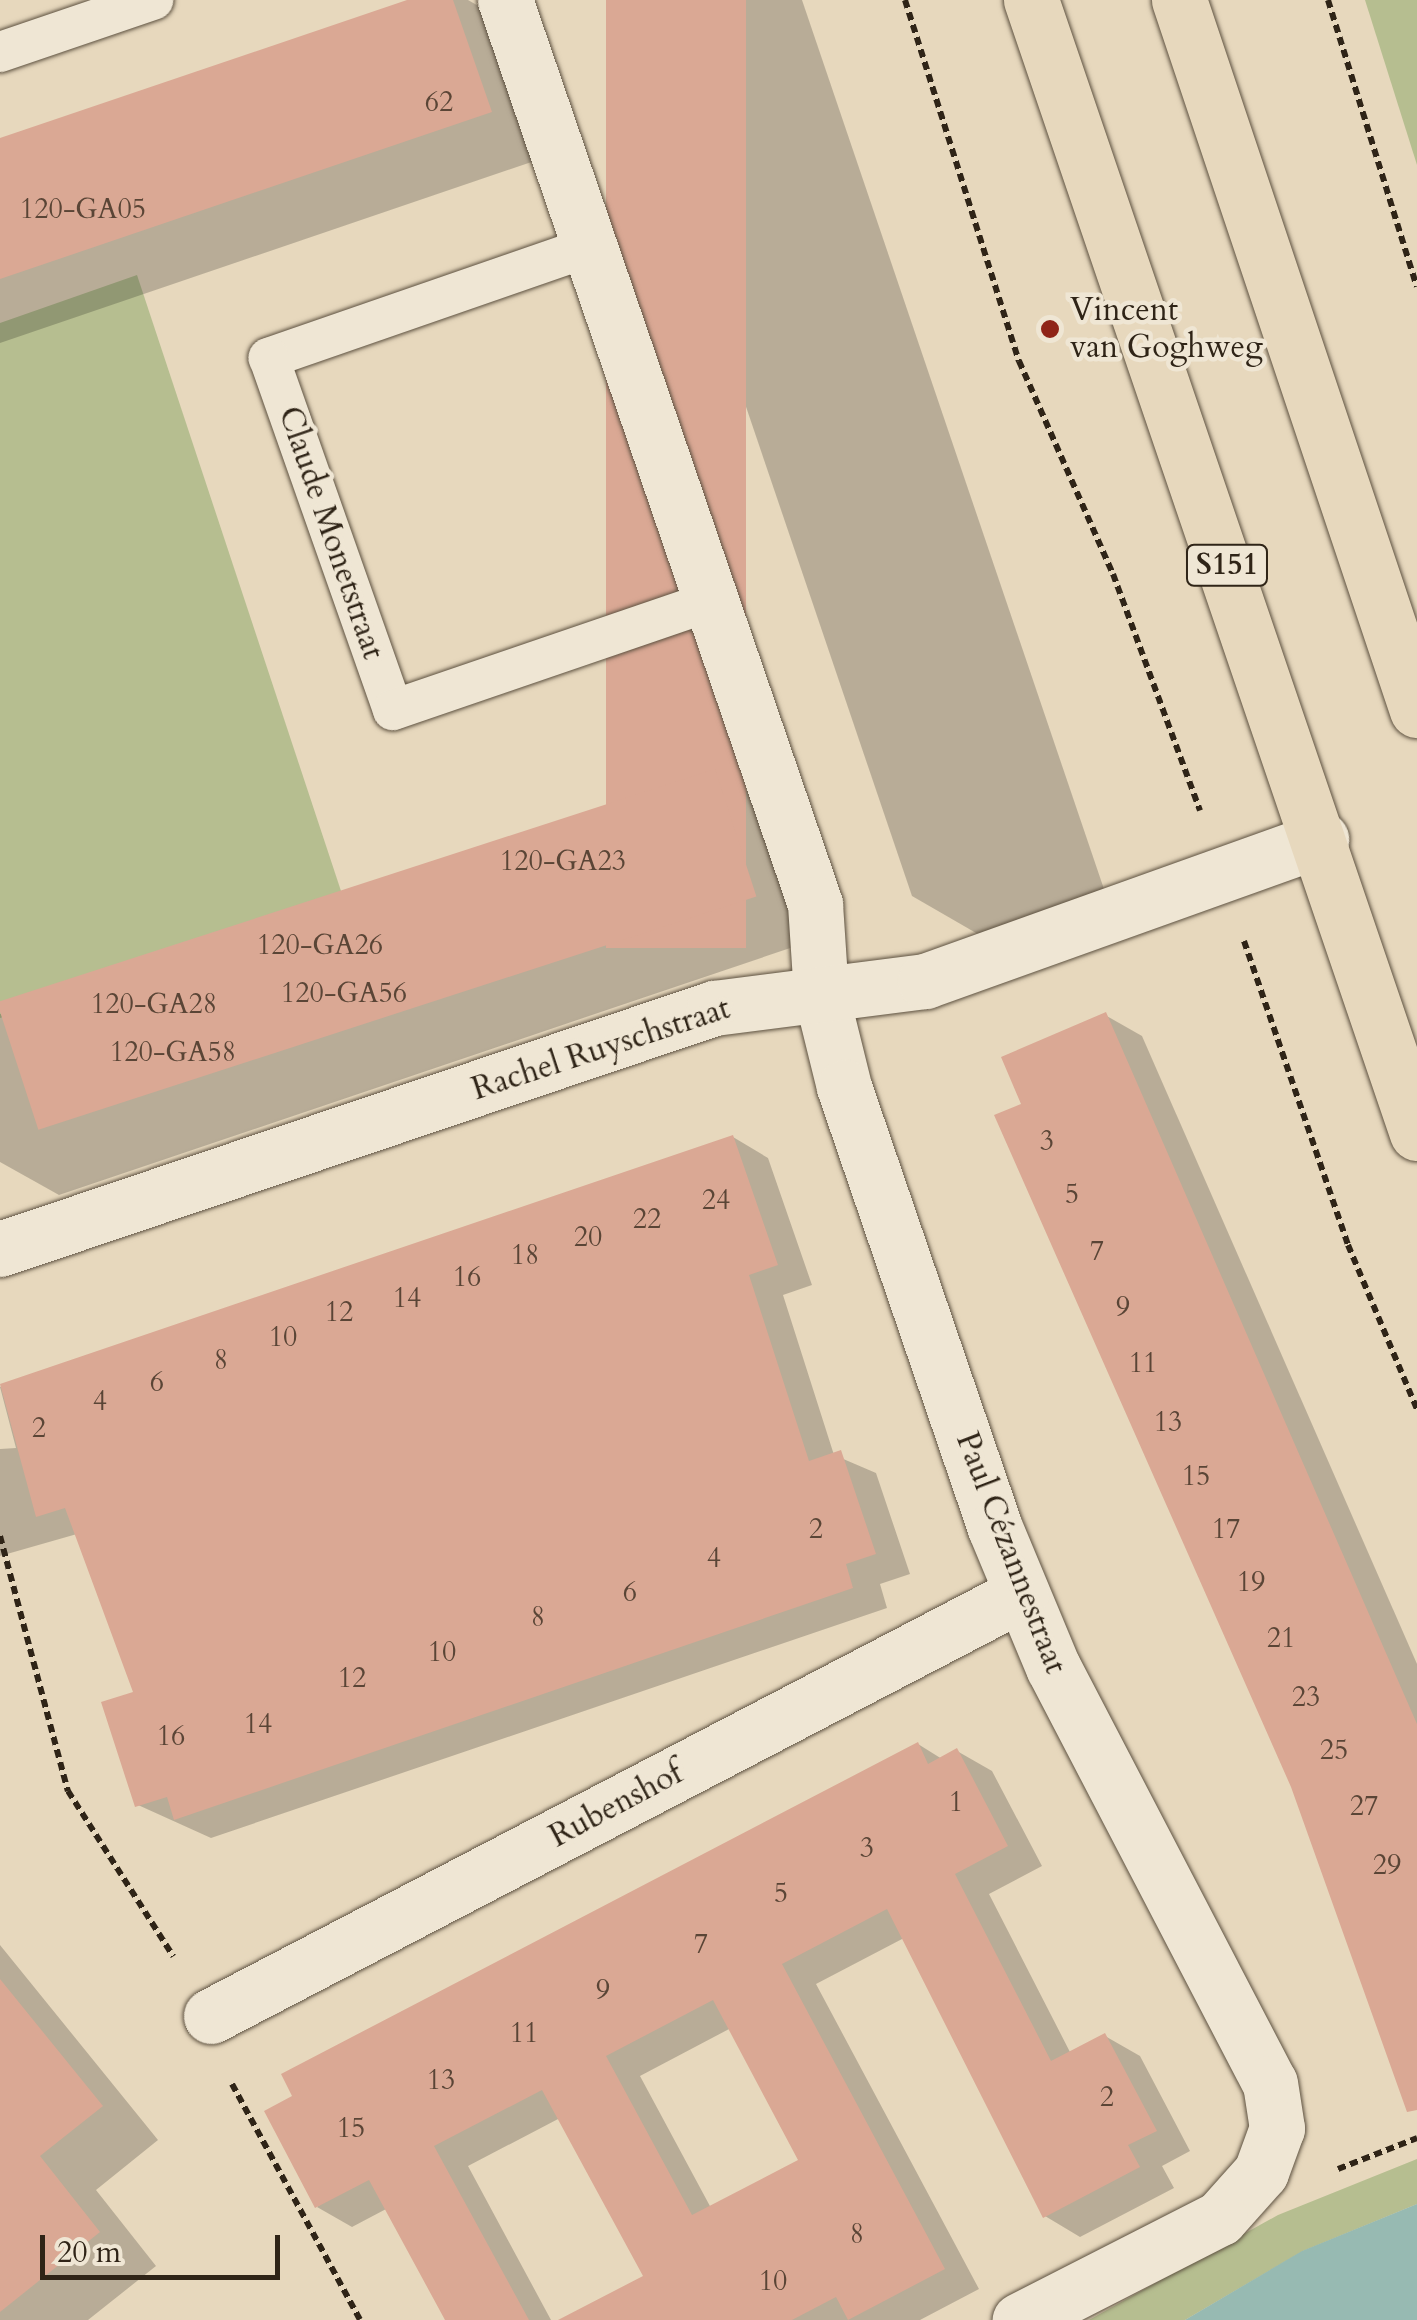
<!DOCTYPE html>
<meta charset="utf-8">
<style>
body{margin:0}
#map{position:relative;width:1417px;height:2320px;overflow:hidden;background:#e7d8bd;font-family:Cardo,serif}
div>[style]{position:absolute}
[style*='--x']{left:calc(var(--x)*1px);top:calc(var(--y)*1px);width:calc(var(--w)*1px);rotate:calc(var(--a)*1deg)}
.green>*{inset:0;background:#b6be90}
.water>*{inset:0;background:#97bab2}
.shadow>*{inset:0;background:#0003}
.building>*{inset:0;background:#daa894;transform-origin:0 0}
.path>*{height:6px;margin-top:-3px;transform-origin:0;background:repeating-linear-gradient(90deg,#2f2417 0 8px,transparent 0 13px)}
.roads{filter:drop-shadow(0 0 2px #5d5140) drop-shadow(0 0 2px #5d5140)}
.service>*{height:40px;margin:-20px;padding:0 20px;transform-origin:20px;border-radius:20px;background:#efe6d4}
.minor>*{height:55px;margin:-27.5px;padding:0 27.5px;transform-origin:27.5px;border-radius:27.5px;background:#efe6d4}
.primary>*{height:55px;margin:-27.5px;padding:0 27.5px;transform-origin:27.5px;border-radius:27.5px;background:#e7d8bd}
.dots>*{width:28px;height:28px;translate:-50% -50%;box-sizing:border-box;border:5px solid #efe6d4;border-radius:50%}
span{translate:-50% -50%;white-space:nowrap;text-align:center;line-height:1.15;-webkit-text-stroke:9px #efe6d4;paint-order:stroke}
.number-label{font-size:28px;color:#5a4536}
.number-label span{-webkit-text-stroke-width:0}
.shield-label span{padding:2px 8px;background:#efe6d4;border:2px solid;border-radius:8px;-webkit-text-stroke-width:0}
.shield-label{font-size:30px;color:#2f2417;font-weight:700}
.poi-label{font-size:32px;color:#2f2417}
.left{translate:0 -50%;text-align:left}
.street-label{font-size:32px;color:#2f2417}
.scale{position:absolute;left:40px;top:2235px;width:240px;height:45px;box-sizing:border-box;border:5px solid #2f2417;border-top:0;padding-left:12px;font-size:30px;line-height:35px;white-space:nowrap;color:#2f2417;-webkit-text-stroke:8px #efe6d4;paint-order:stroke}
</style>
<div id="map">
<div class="green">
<i style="clip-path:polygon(1365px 0,1417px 0,1417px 165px)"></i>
<i style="clip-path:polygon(137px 275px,343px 897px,0 1018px,0 323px)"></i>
<i style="clip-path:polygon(1417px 2159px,1417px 2204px,1303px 2251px,1185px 2320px,1089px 2320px,1278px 2215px)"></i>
</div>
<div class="water">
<i style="clip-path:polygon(1417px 2204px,1417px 2320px,1185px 2320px,1302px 2251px)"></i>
</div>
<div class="shadow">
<i style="clip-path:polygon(414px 0,468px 0,519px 29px,561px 152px,0 343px,0 141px)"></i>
<i style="clip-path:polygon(608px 0,802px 0,1106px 895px,983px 937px,912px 896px)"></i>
<i style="clip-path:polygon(714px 772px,784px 812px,826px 936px,59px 1195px,0 1162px,0 1014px)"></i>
<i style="clip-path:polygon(1105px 1015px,1142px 1036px,1417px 1664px,1417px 2049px,1317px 1842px,1024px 1105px)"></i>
<i style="clip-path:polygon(733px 1137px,768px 1158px,812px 1285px,783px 1295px,834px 1455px,876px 1473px,910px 1574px,880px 1584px,887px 1608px,211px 1838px,138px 1805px,136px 1693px,77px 1534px,0 1556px,0 1449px,16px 1448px,0 1387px)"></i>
<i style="clip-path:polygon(evenodd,918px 1744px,942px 1759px,957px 1751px,992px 1771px,1042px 1866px,989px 1894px,1071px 2054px,1105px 2036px,1140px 2056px,1190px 2151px,1162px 2166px,1174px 2188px,1080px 2237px,1045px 2216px,904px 1938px,816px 1984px,979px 2289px,920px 2320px,563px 2320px,646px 2277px,560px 2118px,468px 2166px,551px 2320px,448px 2320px,388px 2208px,352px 2227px,317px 2207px,918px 1744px,731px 2028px,801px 2161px,711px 2208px,640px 2076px,731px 2028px)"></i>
<i style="clip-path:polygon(0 1945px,158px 2140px,96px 2190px,156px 2266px,88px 2320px,0 2320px)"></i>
</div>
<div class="building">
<i style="clip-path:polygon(407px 0,453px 0,492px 112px,0 279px,0 138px)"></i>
<i style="left:606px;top:0;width:140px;height:948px"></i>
<i style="left:715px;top:769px;width:134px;height:755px;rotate:72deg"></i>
<i style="clip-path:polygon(1106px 1012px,1417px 1724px,1417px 2110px,1407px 2112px,1291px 1787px,994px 1115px,1021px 1104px,1001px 1057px)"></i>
<i style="clip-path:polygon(733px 1135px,778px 1265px,749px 1275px,809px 1461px,841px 1450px,876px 1554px,846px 1564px,853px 1588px,174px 1820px,167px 1797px,135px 1807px,101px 1702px,133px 1692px,65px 1508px,36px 1517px,0 1384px)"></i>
<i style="clip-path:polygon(evenodd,918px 1742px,928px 1764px,957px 1748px,1008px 1846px,955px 1874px,1051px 2061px,1105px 2033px,1157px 2131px,1128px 2145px,1140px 2167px,1043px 2218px,887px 1909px,782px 1964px,945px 2269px,848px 2320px,836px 2297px,792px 2320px,558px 2320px,643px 2276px,542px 2090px,434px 2146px,529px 2320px,445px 2320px,369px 2180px,315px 2208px,264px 2111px,292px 2096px,281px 2074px,918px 1742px,713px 2000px,798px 2160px,692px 2215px,606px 2056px,713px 2000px)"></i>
<i style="clip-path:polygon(0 1979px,103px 2106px,40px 2156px,100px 2232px,0 2312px)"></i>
</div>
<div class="path">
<i style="--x:905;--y:0;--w:379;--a:72.5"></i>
<i style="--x:1019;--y:361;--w:233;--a:66.2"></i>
<i style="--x:1113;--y:574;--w:252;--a:69.8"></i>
<i style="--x:1328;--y:0;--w:300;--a:72.8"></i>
<i style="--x:1244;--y:941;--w:321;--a:71.1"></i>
<i style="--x:1348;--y:1245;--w:178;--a:67.2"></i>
<i style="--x:0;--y:1536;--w:264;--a:75.1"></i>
<i style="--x:68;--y:1791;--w:196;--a:57.5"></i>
<i style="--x:232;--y:2084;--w:268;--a:61.5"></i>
<i style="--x:1338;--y:2169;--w:85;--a:-21.4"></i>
</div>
<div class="roads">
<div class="service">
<i style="--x:0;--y:52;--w:162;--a:-18.8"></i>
<i style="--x:586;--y:248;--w:336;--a:160.9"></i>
<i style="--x:269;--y:358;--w:373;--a:70.6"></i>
<i style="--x:393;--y:710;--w:334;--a:-18.9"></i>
</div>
<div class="minor">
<i style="--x:505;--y:0;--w:956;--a:71.07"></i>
<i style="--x:815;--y:904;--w:90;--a:86.2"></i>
<i style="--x:821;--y:994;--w:96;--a:76.1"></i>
<i style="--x:844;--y:1087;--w:466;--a:71.1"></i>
<i style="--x:995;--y:1528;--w:151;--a:67.4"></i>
<i style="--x:1053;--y:1667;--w:469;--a:62.5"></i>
<i style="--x:1270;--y:2083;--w:46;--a:81.2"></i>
<i style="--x:1277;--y:2128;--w:47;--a:110"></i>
<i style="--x:1261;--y:2172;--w:62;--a:131.7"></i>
<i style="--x:1220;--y:2218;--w:225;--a:153"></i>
<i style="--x:0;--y:1249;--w:754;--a:-18.65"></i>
<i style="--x:714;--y:1008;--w:213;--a:-7.3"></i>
<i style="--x:925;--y:981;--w:421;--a:-19.7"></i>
<i style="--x:211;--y:2016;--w:913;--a:-27.52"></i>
</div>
<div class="primary">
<i style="--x:1031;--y:0;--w:1197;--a:71.19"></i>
<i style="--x:1179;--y:0;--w:749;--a:71.47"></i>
</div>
</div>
<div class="dots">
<i style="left:1050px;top:329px;background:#8f2418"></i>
</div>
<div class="number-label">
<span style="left:439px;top:102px">62</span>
<span style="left:83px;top:209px">120-GA05</span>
<span style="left:563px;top:861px">120-GA23</span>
<span style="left:320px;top:945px">120-GA26</span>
<span style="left:344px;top:993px">120-GA56</span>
<span style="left:154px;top:1004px">120-GA28</span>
<span style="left:173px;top:1052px">120-GA58</span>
<span style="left:1047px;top:1141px">3</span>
<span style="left:1072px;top:1194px">5</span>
<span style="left:716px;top:1200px">24</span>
<span style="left:647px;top:1219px">22</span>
<span style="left:588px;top:1237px">20</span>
<span style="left:1097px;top:1251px">7</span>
<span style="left:525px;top:1255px">18</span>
<span style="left:467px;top:1277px">16</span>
<span style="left:407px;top:1298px">14</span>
<span style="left:1123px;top:1307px">9</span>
<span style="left:339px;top:1312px">12</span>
<span style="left:283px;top:1337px">10</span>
<span style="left:221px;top:1360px">8</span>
<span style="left:1143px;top:1363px">11</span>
<span style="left:157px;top:1382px">6</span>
<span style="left:100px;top:1401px">4</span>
<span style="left:1168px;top:1422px">13</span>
<span style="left:39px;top:1428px">2</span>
<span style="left:1196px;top:1476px">15</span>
<span style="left:816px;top:1529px">2</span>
<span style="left:1226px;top:1529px">17</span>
<span style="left:714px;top:1558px">4</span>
<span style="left:1251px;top:1582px">19</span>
<span style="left:630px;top:1592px">6</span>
<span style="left:538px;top:1617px">8</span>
<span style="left:1281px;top:1638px">21</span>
<span style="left:442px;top:1652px">10</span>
<span style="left:352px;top:1678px">12</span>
<span style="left:1306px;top:1697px">23</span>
<span style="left:258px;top:1724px">14</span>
<span style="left:171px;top:1736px">16</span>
<span style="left:1334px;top:1750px">25</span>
<span style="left:956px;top:1802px">1</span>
<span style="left:1364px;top:1806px">27</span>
<span style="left:867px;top:1848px">3</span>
<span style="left:1387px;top:1865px">29</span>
<span style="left:781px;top:1893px">5</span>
<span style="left:701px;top:1944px">7</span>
<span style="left:603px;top:1990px">9</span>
<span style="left:524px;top:2033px">11</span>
<span style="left:441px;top:2080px">13</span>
<span style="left:1107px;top:2097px">2</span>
<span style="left:351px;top:2128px">15</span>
<span style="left:857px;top:2234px">8</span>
<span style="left:773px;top:2281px">10</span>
</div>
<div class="shield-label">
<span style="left:1227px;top:565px">S151</span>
</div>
<div class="poi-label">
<span class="left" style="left:1070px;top:329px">Vincent<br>van Goghweg</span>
</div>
<div class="street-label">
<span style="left:331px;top:533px;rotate:71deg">Claude Monetstraat</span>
<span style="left:601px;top:1049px;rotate:-18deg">Rachel Ruyschstraat</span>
<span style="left:1011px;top:1553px;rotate:69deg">Paul Cézannestraat</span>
<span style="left:616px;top:1805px;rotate:-28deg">Rubenshof</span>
</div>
<div class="scale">20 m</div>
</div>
